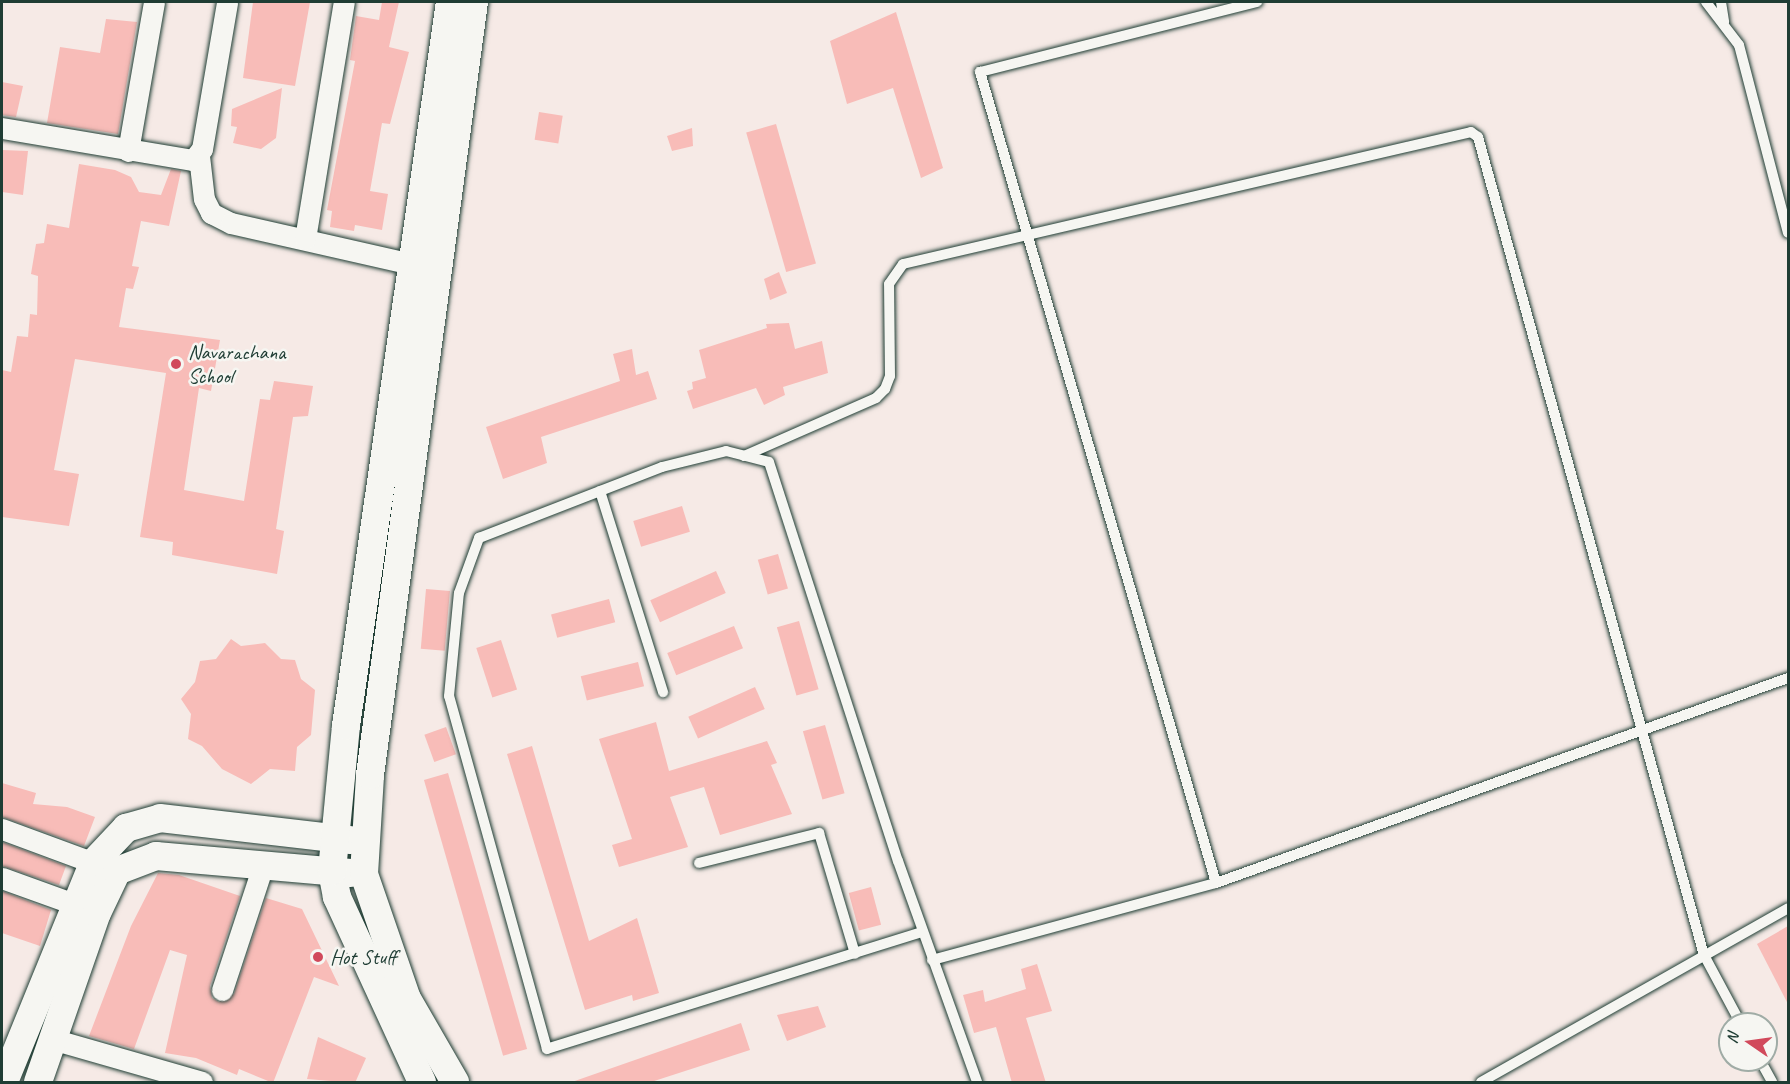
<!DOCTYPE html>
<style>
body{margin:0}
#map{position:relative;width:1790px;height:1084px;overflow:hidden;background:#f6eae6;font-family:Caveat,sans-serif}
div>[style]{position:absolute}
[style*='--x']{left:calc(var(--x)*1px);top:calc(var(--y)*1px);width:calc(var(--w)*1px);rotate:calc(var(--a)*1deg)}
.building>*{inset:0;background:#f8bcb8;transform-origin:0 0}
.roads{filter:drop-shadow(0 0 2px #1f3d34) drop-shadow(0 0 2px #1f3d34)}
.lane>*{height:10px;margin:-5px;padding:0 5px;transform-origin:5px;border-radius:5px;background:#f6f6f2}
.street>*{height:21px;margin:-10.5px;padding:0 10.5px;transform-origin:10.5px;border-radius:10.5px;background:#f6f6f2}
.secondary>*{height:28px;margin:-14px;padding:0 14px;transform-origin:14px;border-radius:14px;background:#f6f6f2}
.dots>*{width:16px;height:16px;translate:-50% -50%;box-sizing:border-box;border:3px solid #f6f6f2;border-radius:50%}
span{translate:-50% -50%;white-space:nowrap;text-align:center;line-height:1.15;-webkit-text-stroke:5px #f6f6f2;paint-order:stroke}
.poi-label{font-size:21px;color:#1f3d34}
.left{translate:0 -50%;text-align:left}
.frame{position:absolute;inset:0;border:3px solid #1f3d34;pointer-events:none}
.north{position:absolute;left:1718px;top:1012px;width:60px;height:60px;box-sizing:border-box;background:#f6f6f2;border:2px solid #a0aca6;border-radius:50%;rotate:283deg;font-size:16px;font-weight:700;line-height:24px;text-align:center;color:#1f3d34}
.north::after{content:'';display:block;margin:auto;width:21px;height:27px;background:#d1495b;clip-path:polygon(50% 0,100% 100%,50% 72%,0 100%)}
</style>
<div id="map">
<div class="building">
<i style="clip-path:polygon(253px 2px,310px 2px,295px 86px,243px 78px)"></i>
<i style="clip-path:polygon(382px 2px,399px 2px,389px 47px,409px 52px,390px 124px,382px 123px,370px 191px,388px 194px,382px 230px,355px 225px,354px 231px,330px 227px,332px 211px,327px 210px,355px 61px,350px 60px,356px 16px,379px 20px)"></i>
<i style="clip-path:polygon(896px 12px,943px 168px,921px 178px,893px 88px,847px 104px,830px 41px)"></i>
<i style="clip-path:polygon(106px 19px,137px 22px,118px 134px,47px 123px,60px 47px,100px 53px)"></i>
<i style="clip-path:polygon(2px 82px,23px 86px,16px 117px,2px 115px)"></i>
<i style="clip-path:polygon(282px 88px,276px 138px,261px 149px,233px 143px,237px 127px,231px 126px,232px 109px)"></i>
<i style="left:539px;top:112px;width:24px;height:28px;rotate:9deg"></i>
<i style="left:776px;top:124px;width:145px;height:31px;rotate:74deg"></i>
<i style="clip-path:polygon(692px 128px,693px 146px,672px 151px,667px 136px)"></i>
<i style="clip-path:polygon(2px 150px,28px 151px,23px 195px,2px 192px)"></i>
<i style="clip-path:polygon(79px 164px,115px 170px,131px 177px,139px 192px,161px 195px,171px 169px,181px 171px,169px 226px,141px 221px,132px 266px,139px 267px,133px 289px,126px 288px,119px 327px,220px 340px,211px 391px,199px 388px,184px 490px,244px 501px,260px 399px,270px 400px,274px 381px,313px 386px,308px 416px,293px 417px,276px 529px,284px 531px,277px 574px,172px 555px,173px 542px,140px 537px,166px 373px,75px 359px,54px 470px,79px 474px,69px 526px,2px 517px,2px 370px,11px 372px,17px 336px,28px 337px,30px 314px,37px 315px,38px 276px,31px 274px,36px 244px,44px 243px,47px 224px,69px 228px)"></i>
<i style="clip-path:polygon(779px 272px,787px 293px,770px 300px,764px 279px)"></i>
<i style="clip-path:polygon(789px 323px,795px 349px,822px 341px,828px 373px,783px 387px,785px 395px,764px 405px,756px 388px,693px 409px,687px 391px,693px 389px,692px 382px,706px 378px,699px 350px,767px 328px,766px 324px)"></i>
<i style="clip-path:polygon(632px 349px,636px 375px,648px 371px,657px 399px,541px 437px,547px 463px,503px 479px,486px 427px,620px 381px,613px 354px)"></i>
<i style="left:682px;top:506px;width:27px;height:51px;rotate:73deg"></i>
<i style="left:778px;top:554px;width:36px;height:21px;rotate:74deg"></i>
<i style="left:716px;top:571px;width:24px;height:72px;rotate:66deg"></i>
<i style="left:426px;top:589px;width:24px;height:60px;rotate:5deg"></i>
<i style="left:609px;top:599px;width:24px;height:60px;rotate:75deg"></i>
<i style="left:799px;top:621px;width:71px;height:23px;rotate:74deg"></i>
<i style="left:734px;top:626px;width:24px;height:72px;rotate:68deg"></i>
<i style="clip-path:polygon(231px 639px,241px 646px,265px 643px,281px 659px,295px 660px,301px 679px,315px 690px,311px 735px,297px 747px,295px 771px,270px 769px,251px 784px,222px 769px,202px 746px,188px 739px,191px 714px,181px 699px,195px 682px,200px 661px,216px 659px)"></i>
<i style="left:501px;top:640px;width:52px;height:26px;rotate:72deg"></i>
<i style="left:638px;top:662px;width:25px;height:59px;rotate:76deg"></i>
<i style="left:755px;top:687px;width:24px;height:73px;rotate:66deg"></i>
<i style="clip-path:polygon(656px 722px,669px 771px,767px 741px,777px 763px,771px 765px,792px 814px,720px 835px,704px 787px,670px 797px,688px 847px,619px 867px,612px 845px,632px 839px,599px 739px)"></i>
<i style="left:825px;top:725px;width:71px;height:23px;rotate:74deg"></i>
<i style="left:446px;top:727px;width:29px;height:23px;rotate:70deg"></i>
<i style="clip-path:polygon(532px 746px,589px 941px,637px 918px,659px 993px,633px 1001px,632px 995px,585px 1010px,507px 754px)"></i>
<i style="left:448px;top:773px;width:287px;height:25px;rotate:74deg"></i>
<i style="clip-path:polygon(2px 783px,36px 793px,33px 804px,67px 807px,95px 817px,84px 846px,2px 817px)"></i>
<i style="clip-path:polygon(2px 842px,66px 866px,59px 885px,2px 866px)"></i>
<i style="clip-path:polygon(158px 873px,179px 875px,240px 896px,210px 986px,212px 998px,219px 1002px,234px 994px,266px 898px,302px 909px,339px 986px,314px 977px,273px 1083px,239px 1069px,237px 1075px,196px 1058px,165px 1053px,187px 955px,170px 950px,134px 1049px,89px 1036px,131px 926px)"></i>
<i style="left:871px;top:887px;width:39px;height:23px;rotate:75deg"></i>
<i style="clip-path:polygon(2px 891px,51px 910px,40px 946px,2px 933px)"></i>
<i style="clip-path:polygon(1788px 926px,1788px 1004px,1757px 944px)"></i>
<i style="clip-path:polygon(1037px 964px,1052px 1011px,1026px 1018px,1046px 1083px,1012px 1083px,996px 1027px,974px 1033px,963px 995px,983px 990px,985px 1002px,1026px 989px,1021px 969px)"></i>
<i style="clip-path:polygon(818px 1006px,826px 1027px,787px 1041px,777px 1015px)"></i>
<i style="clip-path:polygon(741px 1023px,750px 1050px,648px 1083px,569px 1083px)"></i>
<i style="clip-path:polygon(318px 1037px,366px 1058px,355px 1083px,307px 1079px)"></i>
</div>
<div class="roads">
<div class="lane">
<i style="--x:1706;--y:2;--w:54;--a:52.5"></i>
<i style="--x:1739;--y:45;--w:194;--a:75.4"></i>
<i style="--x:1721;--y:2;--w:20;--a:81"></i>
<i style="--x:744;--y:456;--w:144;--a:-23.7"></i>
<i style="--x:876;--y:398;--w:13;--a:-45"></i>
<i style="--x:885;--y:389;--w:14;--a:-69"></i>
<i style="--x:890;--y:376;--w:92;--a:-90.6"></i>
<i style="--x:889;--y:284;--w:24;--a:-55"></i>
<i style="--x:903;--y:264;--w:583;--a:-13.08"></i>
<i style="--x:1471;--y:132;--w:9;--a:36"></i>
<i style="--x:1478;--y:137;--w:849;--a:74.56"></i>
<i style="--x:1704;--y:955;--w:78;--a:61.8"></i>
<i style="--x:600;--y:491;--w:211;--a:72.6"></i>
<i style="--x:699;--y:863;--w:124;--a:-14"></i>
<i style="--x:819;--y:833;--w:126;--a:73.4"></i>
<i style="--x:1216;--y:883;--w:845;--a:-106.22"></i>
<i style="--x:980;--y:72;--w:286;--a:-14.2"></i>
<i style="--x:922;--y:932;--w:393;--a:162.7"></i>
<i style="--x:547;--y:1049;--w:366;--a:-105.5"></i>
<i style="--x:449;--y:696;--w:103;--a:-84.5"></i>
<i style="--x:459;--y:593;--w:59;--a:-70"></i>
<i style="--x:479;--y:538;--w:196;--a:-21.2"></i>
<i style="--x:662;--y:467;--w:66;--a:-14"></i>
<i style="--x:726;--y:451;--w:44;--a:14.3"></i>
<i style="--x:769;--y:462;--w:419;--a:72.1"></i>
<i style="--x:898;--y:861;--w:235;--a:70.3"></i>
<i style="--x:932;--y:960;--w:294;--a:-15.2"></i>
<i style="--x:1216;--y:883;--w:608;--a:-19.72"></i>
<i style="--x:1760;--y:1060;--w:25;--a:61"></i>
<i style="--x:1481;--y:1082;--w:353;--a:-29.5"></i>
</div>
<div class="street">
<i style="--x:2;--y:128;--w:194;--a:9.5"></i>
<i style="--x:193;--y:160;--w:14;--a:-51"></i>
<i style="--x:202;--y:149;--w:149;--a:-80.3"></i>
<i style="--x:128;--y:151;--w:151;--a:-80.1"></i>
<i style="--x:199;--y:156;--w:43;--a:83.4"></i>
<i style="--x:204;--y:199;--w:16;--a:63"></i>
<i style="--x:211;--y:213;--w:22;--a:27"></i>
<i style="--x:231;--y:223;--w:186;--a:12.8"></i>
<i style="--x:305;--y:239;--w:240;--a:-80.7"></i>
<i style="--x:2;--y:829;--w:110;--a:20.3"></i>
<i style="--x:2;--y:878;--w:91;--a:19.8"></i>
<i style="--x:222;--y:990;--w:128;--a:-71.8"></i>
<i style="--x:52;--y:1039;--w:156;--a:16"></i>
</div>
<div class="secondary">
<i style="--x:4;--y:1082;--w:238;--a:-67.8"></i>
<i style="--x:94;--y:862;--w:47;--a:-46.7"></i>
<i style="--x:126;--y:828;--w:35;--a:-16"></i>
<i style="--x:160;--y:818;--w:192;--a:6.6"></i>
<i style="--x:38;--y:1082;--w:179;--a:-70.8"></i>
<i style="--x:97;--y:913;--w:47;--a:-64.5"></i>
<i style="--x:117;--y:871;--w:42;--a:-21"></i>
<i style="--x:156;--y:856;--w:195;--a:5"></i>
<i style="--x:422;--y:1082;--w:204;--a:-114.7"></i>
<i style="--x:337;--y:897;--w:26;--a:-101"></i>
<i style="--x:332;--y:871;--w:146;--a:-84.5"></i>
<i style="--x:346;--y:726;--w:731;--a:-81.83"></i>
<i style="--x:455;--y:1082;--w:96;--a:-120"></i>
<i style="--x:407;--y:999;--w:132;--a:-109"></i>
<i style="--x:364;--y:874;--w:99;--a:-86.5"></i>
<i style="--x:370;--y:775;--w:780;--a:-82.34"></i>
</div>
</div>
<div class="dots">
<i style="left:176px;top:364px;background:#d1495b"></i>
<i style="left:318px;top:957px;background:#d1495b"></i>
</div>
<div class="poi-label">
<span class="left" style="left:188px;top:364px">Navarachana<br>School</span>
<span class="left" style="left:330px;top:957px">Hot Stuff</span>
</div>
<div class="frame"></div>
<div class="north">N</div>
</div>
